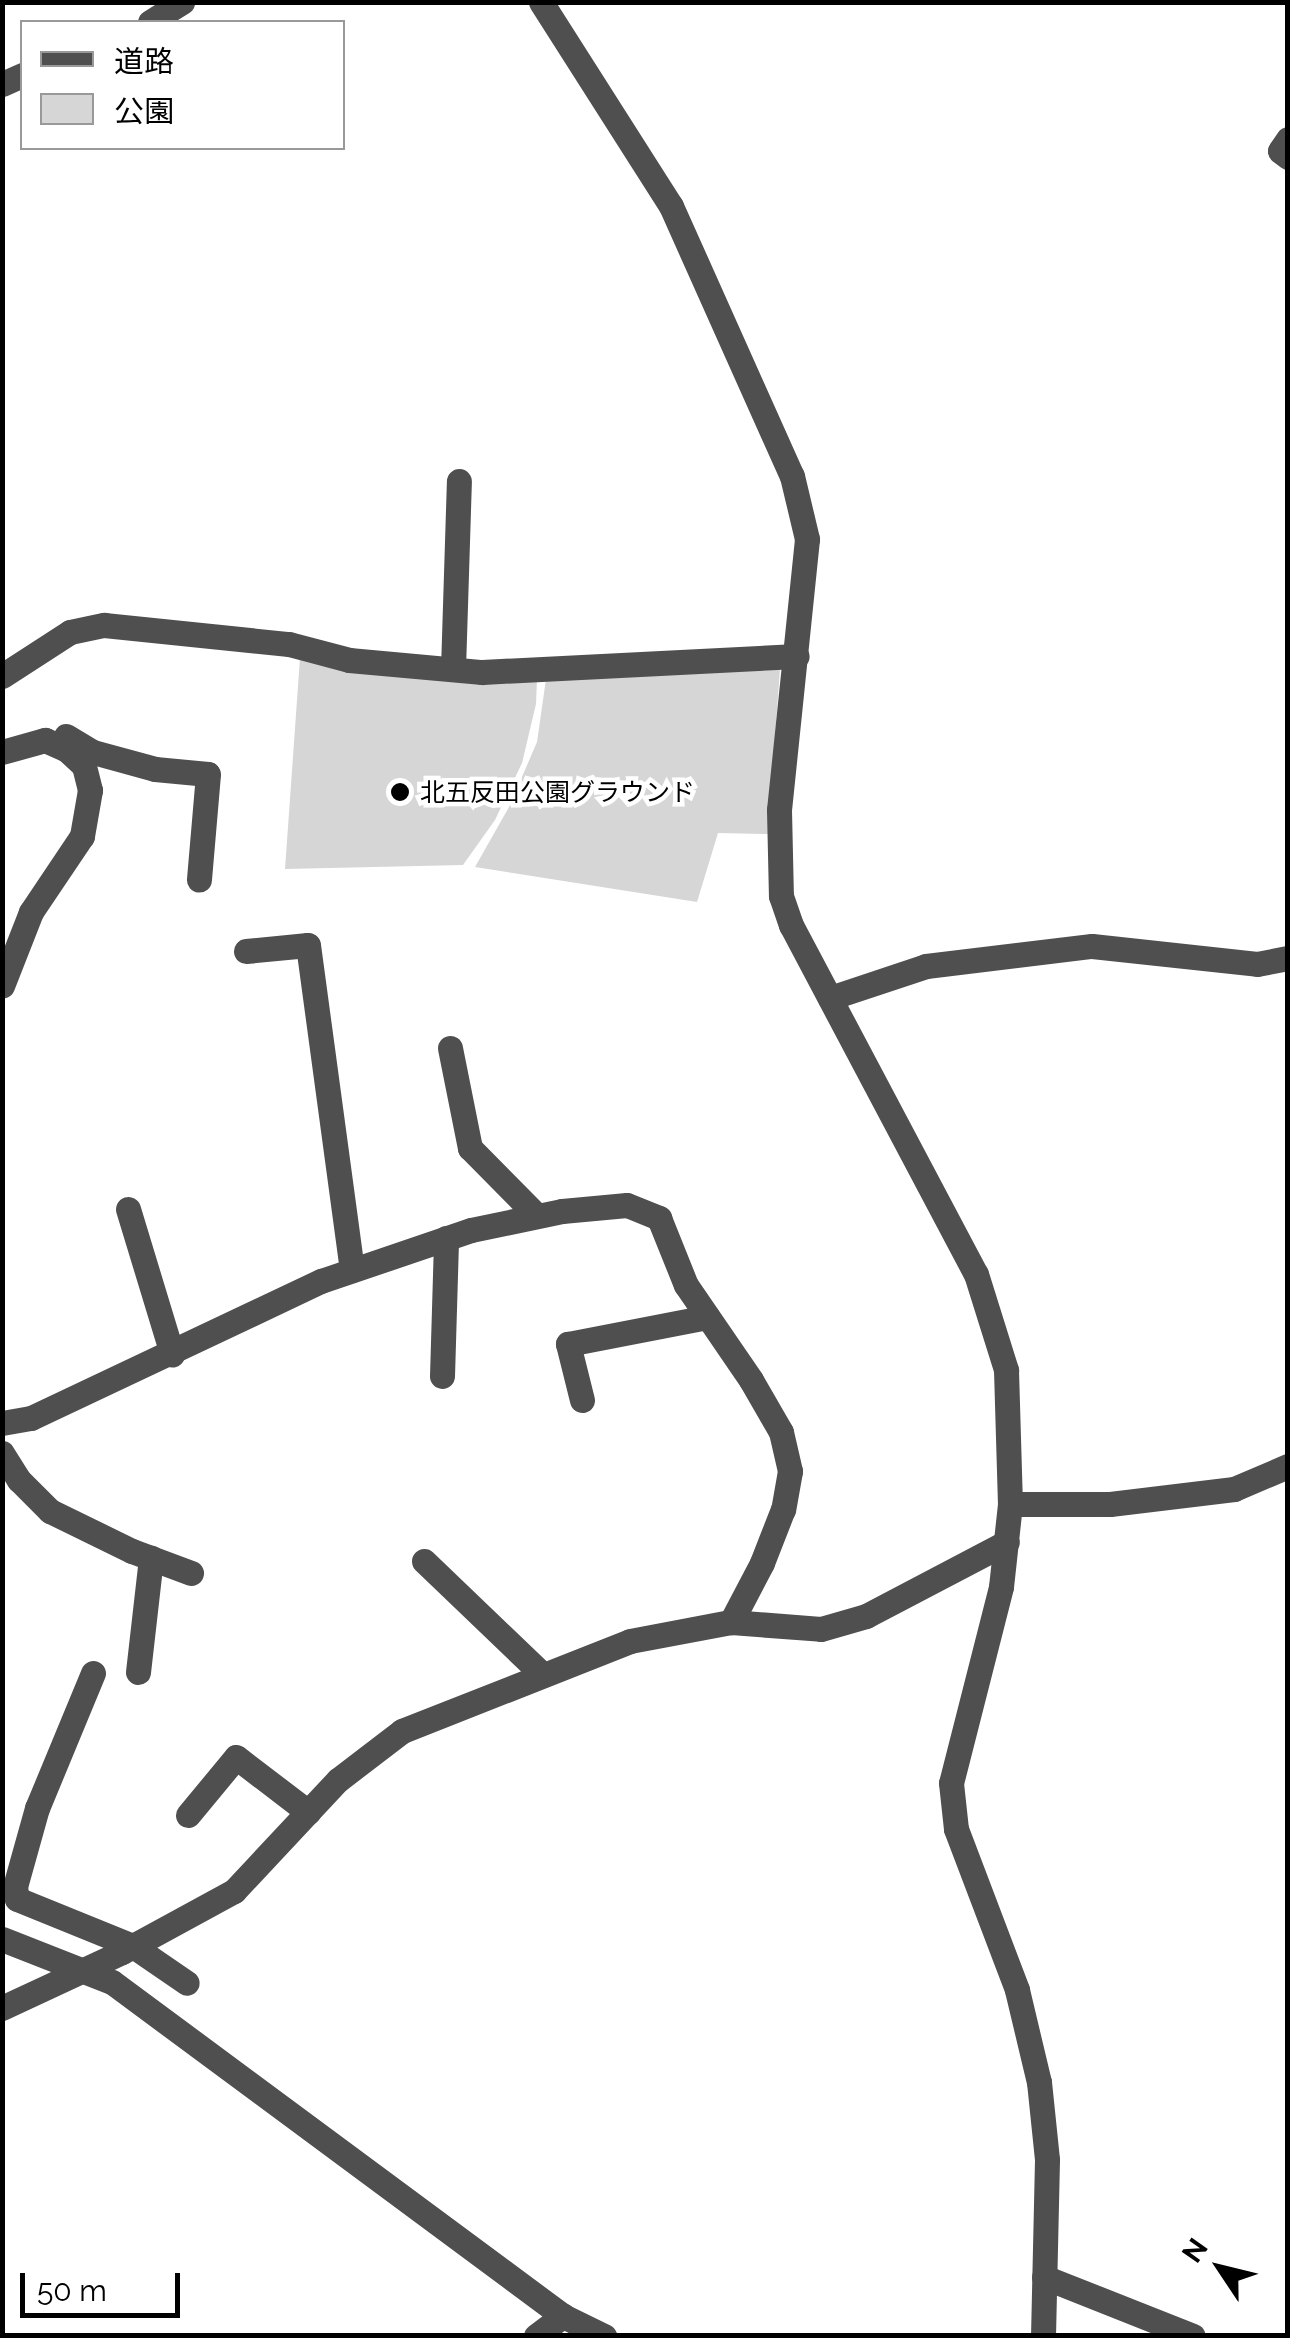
<!DOCTYPE html>
<meta charset="utf-8">
<style>
body{margin:0}
#map{position:relative;width:1290px;height:2338px;overflow:hidden;background:#fff;font-family:Raleway,"Noto Sans JP",sans-serif}
div>[style]{position:absolute}
[style*='--x']{left:calc(var(--x)*1px);top:calc(var(--y)*1px);width:calc(var(--w)*1px);rotate:calc(var(--a)*1deg)}
.green>*{inset:0;background:#d6d6d6}
.minor>*{height:25px;margin:-12.5px;padding:0 12.5px;transform-origin:12.5px;border-radius:12.5px;background:#4f4f4f}
.dots>*{width:28px;height:28px;translate:-50% -50%;box-sizing:border-box;border:5px solid #fff;border-radius:50%}
span{translate:-50% -50%;white-space:nowrap;text-align:center;line-height:1.15;-webkit-text-stroke:9px #fff;paint-order:stroke}
.poi-label{font-size:25px;color:#000}
.left{translate:0 -50%;text-align:left}
.frame{position:absolute;inset:0;border:5px solid #000;pointer-events:none}
.legend{position:absolute;left:20px;top:20px;width:325px;height:130px;box-sizing:border-box;background:#fff;border:2px solid #999;margin:0;padding:12px 18px;list-style:none;font-size:30px;color:#000}
.legend li{display:flex;align-items:center;gap:20px;height:50px}
.legend b{width:50px;border:2px solid #999}
.north{position:absolute;left:1170px;top:2218px;width:100px;height:100px;-webkit-text-stroke:8px #fff;paint-order:stroke;rotate:305deg;font-size:28px;font-weight:700;line-height:40px;text-align:center;color:#000}
.north::after{content:'';display:block;margin:auto;width:35px;height:45px;background:#000;clip-path:polygon(50% 0,100% 100%,50% 72%,0 100%)}
.scale{position:absolute;left:20px;top:2273px;width:160px;height:45px;box-sizing:border-box;border:5px solid #000;border-top:0;padding-left:12px;font-size:30px;line-height:35px;white-space:nowrap;color:#000;-webkit-text-stroke:8px #fff;paint-order:stroke}
</style>
<div id="map">
<div class="green">
<i style="clip-path:polygon(300px 658px,537px 679px,536px 704px,522px 763px,495px 820px,463px 865px,285px 869px)"></i>
<i style="clip-path:polygon(780px 669px,768px 834px,718px 833px,697px 902px,475px 867px,509px 807px,537px 742px,546px 679px)"></i>
</div>
<div class="minor">
<i style="--x:541;--y:2;--w:242;--a:57.5"></i>
<i style="--x:671;--y:206;--w:296;--a:65.9"></i>
<i style="--x:792;--y:476;--w:65;--a:76.6"></i>
<i style="--x:807;--y:539;--w:272;--a:95.9"></i>
<i style="--x:779;--y:810;--w:86;--a:88.7"></i>
<i style="--x:781;--y:896;--w:31;--a:71"></i>
<i style="--x:791;--y:925;--w:395;--a:62.1"></i>
<i style="--x:976;--y:1274;--w:101;--a:72.6"></i>
<i style="--x:1006;--y:1370;--w:134;--a:88.3"></i>
<i style="--x:1010;--y:1504;--w:83;--a:96.2"></i>
<i style="--x:1001;--y:1587;--w:202;--a:104.3"></i>
<i style="--x:951;--y:1783;--w:46;--a:83.8"></i>
<i style="--x:956;--y:1829;--w:172;--a:69.2"></i>
<i style="--x:1017;--y:1990;--w:95;--a:76.6"></i>
<i style="--x:1039;--y:2082;--w:78;--a:84.1"></i>
<i style="--x:1047;--y:2160;--w:176;--a:91.3"></i>
<i style="--x:150;--y:22;--w:38;--a:-32"></i>
<i style="--x:2;--y:84;--w:22;--a:-24"></i>
<i style="--x:1288;--y:139;--w:14;--a:124"></i>
<i style="--x:1280;--y:151;--w:10;--a:37"></i>
<i style="--x:453;--y:669;--w:188;--a:-88.2"></i>
<i style="--x:2;--y:676;--w:81;--a:-32.9"></i>
<i style="--x:70;--y:632;--w:35;--a:-12"></i>
<i style="--x:104;--y:625;--w:186;--a:5.9"></i>
<i style="--x:289;--y:644;--w:62;--a:14.9"></i>
<i style="--x:349;--y:660;--w:134;--a:5.2"></i>
<i style="--x:482;--y:672;--w:315;--a:-2.9"></i>
<i style="--x:66;--y:736;--w:31;--a:31"></i>
<i style="--x:93;--y:752;--w:64;--a:15.3"></i>
<i style="--x:155;--y:769;--w:53;--a:5.4"></i>
<i style="--x:208;--y:774;--w:106;--a:94.9"></i>
<i style="--x:2;--y:752;--w:45;--a:-15.6"></i>
<i style="--x:45;--y:740;--w:24;--a:24"></i>
<i style="--x:67;--y:750;--w:23;--a:43"></i>
<i style="--x:84;--y:766;--w:25;--a:76"></i>
<i style="--x:90;--y:790;--w:47;--a:99.9"></i>
<i style="--x:82;--y:836;--w:92;--a:123.9"></i>
<i style="--x:31;--y:912;--w:79;--a:111.4"></i>
<i style="--x:246;--y:951;--w:62;--a:-5.5"></i>
<i style="--x:308;--y:945;--w:328;--a:82.3"></i>
<i style="--x:830;--y:998;--w:101;--a:-18.4"></i>
<i style="--x:926;--y:966;--w:167;--a:-6.9"></i>
<i style="--x:1092;--y:946;--w:166;--a:6.2"></i>
<i style="--x:1257;--y:964;--w:32;--a:-11"></i>
<i style="--x:450;--y:1048;--w:102;--a:78.7"></i>
<i style="--x:470;--y:1148;--w:95;--a:45.4"></i>
<i style="--x:128;--y:1209;--w:152;--a:73.1"></i>
<i style="--x:442;--y:1376;--w:138;--a:-88.3"></i>
<i style="--x:582;--y:1400;--w:58;--a:-104"></i>
<i style="--x:568;--y:1344;--w:142;--a:-11"></i>
<i style="--x:2;--y:1423;--w:29;--a:-10"></i>
<i style="--x:31;--y:1418;--w:321;--a:-25.3"></i>
<i style="--x:321;--y:1281;--w:158;--a:-18.8"></i>
<i style="--x:471;--y:1230;--w:93;--a:-11.8"></i>
<i style="--x:562;--y:1211;--w:65;--a:-5.3"></i>
<i style="--x:627;--y:1205;--w:35;--a:22"></i>
<i style="--x:659;--y:1218;--w:72;--a:68.1"></i>
<i style="--x:686;--y:1285;--w:115;--a:55.6"></i>
<i style="--x:751;--y:1380;--w:60;--a:60"></i>
<i style="--x:781;--y:1432;--w:40;--a:77"></i>
<i style="--x:790;--y:1471;--w:39;--a:100"></i>
<i style="--x:783;--y:1509;--w:58;--a:111.3"></i>
<i style="--x:762;--y:1563;--w:67;--a:117.7"></i>
<i style="--x:2;--y:1453;--w:32;--a:58"></i>
<i style="--x:19;--y:1480;--w:44;--a:45"></i>
<i style="--x:50;--y:1511;--w:91;--a:26"></i>
<i style="--x:132;--y:1551;--w:63;--a:20.4"></i>
<i style="--x:1010;--y:1504;--w:100;--a:0"></i>
<i style="--x:1110;--y:1504;--w:125;--a:-6.9"></i>
<i style="--x:1234;--y:1489;--w:59;--a:-23.1"></i>
<i style="--x:424;--y:1561;--w:163;--a:43.8"></i>
<i style="--x:138;--y:1672;--w:115;--a:-83.5"></i>
<i style="--x:93;--y:1673;--w:146;--a:112.5"></i>
<i style="--x:37;--y:1808;--w:82;--a:105.6"></i>
<i style="--x:15;--y:1887;--w:12;--a:81"></i>
<i style="--x:17;--y:1899;--w:125;--a:22.1"></i>
<i style="--x:133;--y:1946;--w:65;--a:34.4"></i>
<i style="--x:188;--y:1815;--w:75;--a:-50.4"></i>
<i style="--x:236;--y:1757;--w:91;--a:37.4"></i>
<i style="--x:2;--y:1939;--w:118;--a:21.4"></i>
<i style="--x:112;--y:1982;--w:561;--a:36.52"></i>
<i style="--x:563;--y:2316;--w:46;--a:26"></i>
<i style="--x:2;--y:2008;--w:132;--a:-25"></i>
<i style="--x:122;--y:1952;--w:128;--a:-28.6"></i>
<i style="--x:234;--y:1891;--w:152;--a:-46.9"></i>
<i style="--x:338;--y:1780;--w:81;--a:-37.4"></i>
<i style="--x:402;--y:1731;--w:245;--a:-21.5"></i>
<i style="--x:630;--y:1641;--w:103;--a:-10.7"></i>
<i style="--x:731;--y:1622;--w:90;--a:4.4"></i>
<i style="--x:821;--y:1629;--w:47;--a:-16.1"></i>
<i style="--x:866;--y:1616;--w:159;--a:-27.7"></i>
<i style="--x:1044;--y:2277;--w:160;--a:21.6"></i>
<i style="--x:536;--y:2336;--w:34;--a:-37"></i>
</div>
<div class="dots">
<i style="left:400px;top:792px;background:#000"></i>
</div>
<div class="poi-label">
<span class="left" style="left:420px;top:792px">北五反田公園グラウンド</span>
</div>
<div class="frame"></div>
<ul class="legend">
<li><b style="height:12px;background:#4f4f4f"></b>道路</li>
<li><b style="height:28px;background:#d6d6d6"></b>公園</li>
</ul>
<div class="north">N</div>
<div class="scale">50 m</div>
</div>
